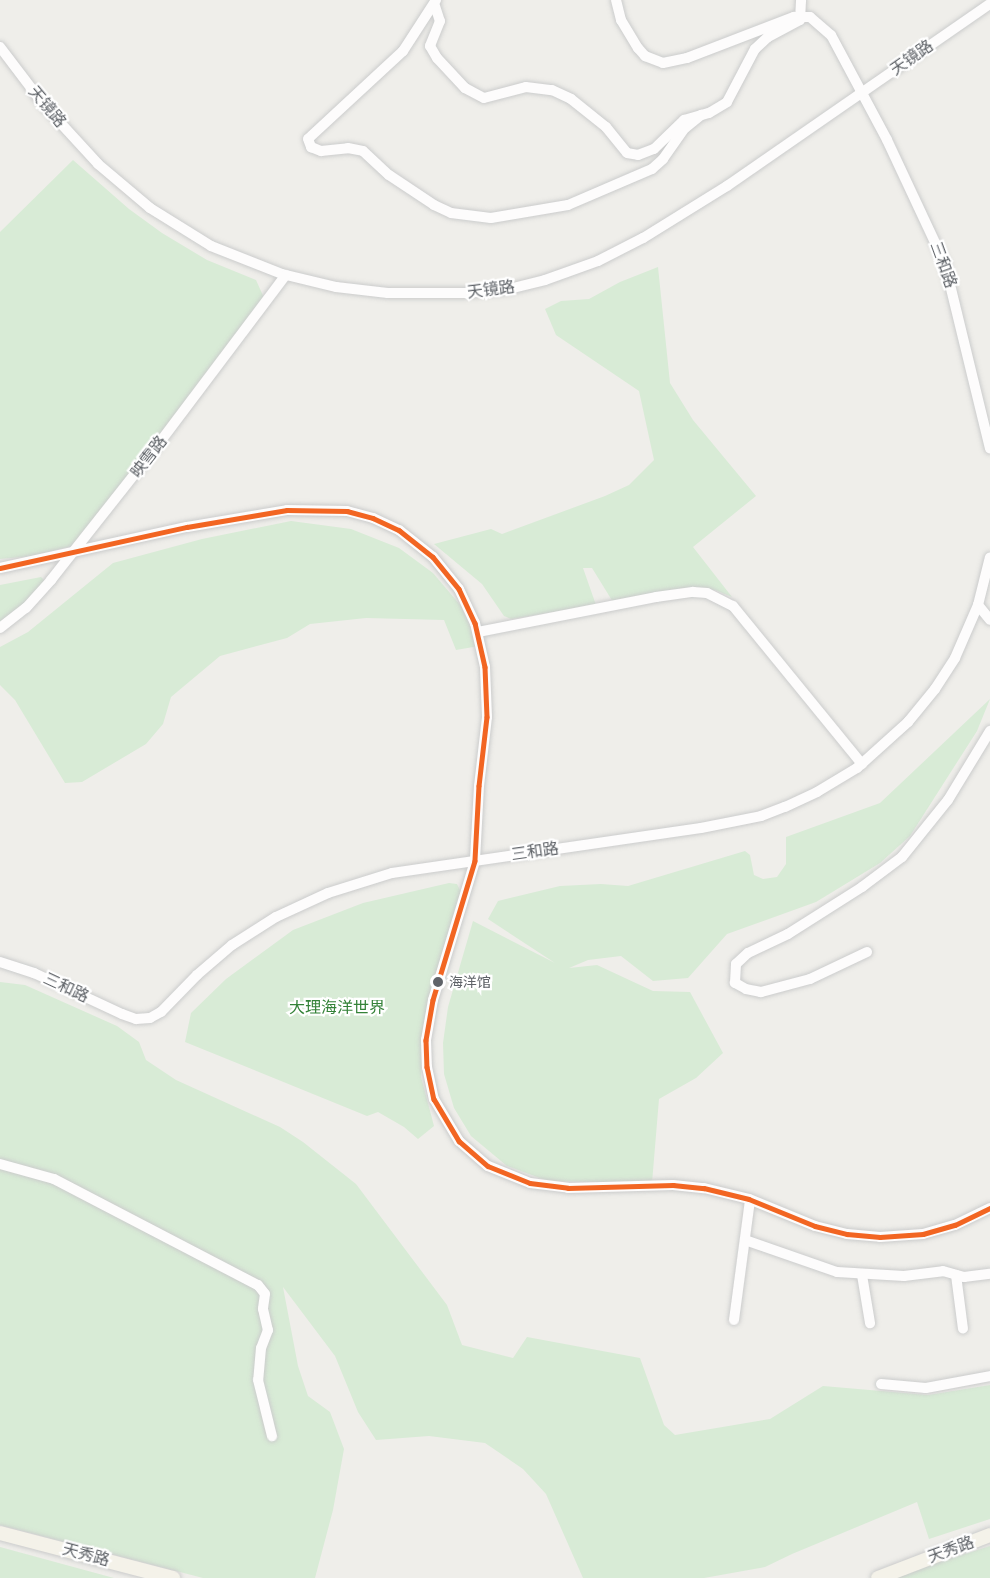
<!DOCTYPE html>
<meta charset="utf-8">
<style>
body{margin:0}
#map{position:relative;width:990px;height:1578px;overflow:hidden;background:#efeeea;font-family:"DejaVu Sans","Noto Sans SC",sans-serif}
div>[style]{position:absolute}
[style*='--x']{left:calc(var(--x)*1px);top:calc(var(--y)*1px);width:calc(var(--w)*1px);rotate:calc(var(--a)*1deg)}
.green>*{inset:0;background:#d8ebd6}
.roads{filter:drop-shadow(0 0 2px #cbcccc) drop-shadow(0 0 2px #cbcccc)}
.minor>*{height:10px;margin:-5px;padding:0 5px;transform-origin:5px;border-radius:5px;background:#fdfcfc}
.major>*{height:14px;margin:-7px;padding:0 7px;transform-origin:7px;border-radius:7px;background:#f4f2e9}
.bus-1>*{height:4.5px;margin:-2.25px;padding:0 2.25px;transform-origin:2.25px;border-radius:2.25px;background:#f26522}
.dots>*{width:16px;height:16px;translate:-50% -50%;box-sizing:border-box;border:3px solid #fff;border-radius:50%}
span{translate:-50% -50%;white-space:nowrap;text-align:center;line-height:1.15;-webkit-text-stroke:4.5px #fff;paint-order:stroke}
.bus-label{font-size:14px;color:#5f6368}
.left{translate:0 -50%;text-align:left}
.street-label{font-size:16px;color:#5f6368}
.park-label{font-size:16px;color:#348238}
</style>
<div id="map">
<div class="green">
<i style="clip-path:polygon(73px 160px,129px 209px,162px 233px,207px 260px,256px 280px,265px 300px,72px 546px,32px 556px,0 559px,0 232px)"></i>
<i style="clip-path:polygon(658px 267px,670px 383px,693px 420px,756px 496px,693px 547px,732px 597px,715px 590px,702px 589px,613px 602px,592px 568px,583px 568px,596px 605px,511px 619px,504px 616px,482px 584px,434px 544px,491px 529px,502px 534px,605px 496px,629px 485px,654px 460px,639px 391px,556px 335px,545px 309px,561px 301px,589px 299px,620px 282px)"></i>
<i style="clip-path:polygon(291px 521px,351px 529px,399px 548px,433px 573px,461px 606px,479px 646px,456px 650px,444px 620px,366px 618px,310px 624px,287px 638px,220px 656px,171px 697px,163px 724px,146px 744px,82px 782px,65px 783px,15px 700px,0 685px,0 647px,28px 632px,113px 563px,202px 539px)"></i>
<i style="clip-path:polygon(41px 577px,45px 581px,43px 588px,0 624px,0 585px)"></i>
<i style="clip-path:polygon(990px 699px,977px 731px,910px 836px,880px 863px,816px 902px,727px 934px,688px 978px,653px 981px,621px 956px,588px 960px,569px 968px,597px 965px,653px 991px,690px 992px,723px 1053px,696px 1078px,659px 1099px,652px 1183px,548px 1181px,507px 1166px,471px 1136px,454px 1108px,444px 1074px,443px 1043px,448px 1007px,473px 921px,555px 963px,488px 919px,498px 901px,560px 886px,601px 884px,628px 886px,745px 851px,750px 855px,754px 875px,763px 879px,777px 877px,786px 864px,786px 837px,880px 803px)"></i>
<i style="clip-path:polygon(449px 883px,457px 884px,462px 894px,421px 1039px,421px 1077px,434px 1126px,418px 1139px,404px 1127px,378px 1112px,367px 1116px,185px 1042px,191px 1013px,226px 979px,293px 930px,363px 903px)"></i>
<i style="clip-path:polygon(0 982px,25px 985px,117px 1026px,139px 1042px,146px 1060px,176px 1080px,280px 1127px,303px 1142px,356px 1184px,447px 1305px,462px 1345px,513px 1358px,527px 1337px,640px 1358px,664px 1425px,675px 1435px,770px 1419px,823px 1386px,928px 1395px,990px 1385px,990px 1519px,929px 1539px,917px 1502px,792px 1554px,765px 1567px,704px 1578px,583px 1578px,546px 1494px,523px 1469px,485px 1443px,429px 1436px,376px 1440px,358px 1412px,335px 1356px,283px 1287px,298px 1366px,308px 1396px,330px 1412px,344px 1449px,333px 1510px,315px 1578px,203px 1578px,0 1525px)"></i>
<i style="clip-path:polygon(990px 1546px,990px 1578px,894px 1578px,904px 1573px)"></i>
<i style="clip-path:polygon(0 1547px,114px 1578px,0 1578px)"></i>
</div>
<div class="roads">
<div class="minor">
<i style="--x:436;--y:0;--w:61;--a:122.9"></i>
<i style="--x:403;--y:51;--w:129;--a:137.2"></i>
<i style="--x:308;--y:139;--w:9;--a:69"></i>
<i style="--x:311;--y:147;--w:11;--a:22"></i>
<i style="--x:321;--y:151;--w:27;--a:-6"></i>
<i style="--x:348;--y:148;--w:15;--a:11"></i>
<i style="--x:363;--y:151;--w:35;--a:43"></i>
<i style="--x:389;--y:175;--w:54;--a:33.7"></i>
<i style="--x:434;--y:205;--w:19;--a:25"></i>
<i style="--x:451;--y:213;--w:40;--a:7.1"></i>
<i style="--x:491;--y:218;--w:78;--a:-9.6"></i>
<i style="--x:568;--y:205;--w:91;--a:-23.2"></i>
<i style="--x:652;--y:169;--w:15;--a:-42"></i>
<i style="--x:663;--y:159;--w:38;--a:-55"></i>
<i style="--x:685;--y:128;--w:21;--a:-39"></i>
<i style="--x:616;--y:0;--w:21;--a:76"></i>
<i style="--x:621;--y:20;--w:33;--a:59"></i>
<i style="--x:638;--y:48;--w:11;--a:49"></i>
<i style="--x:645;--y:56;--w:19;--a:21"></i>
<i style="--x:663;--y:63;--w:25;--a:-12"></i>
<i style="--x:687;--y:58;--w:115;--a:-21"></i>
<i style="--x:794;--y:17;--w:16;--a:0"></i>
<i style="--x:810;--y:17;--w:28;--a:41"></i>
<i style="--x:831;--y:35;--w:119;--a:61.9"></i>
<i style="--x:887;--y:140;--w:137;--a:64.9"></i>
<i style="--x:945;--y:264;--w:190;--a:76.3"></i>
<i style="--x:435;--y:6;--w:16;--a:72"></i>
<i style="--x:440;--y:21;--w:27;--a:112"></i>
<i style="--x:430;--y:46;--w:14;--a:60"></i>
<i style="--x:437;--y:58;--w:41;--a:47"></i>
<i style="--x:465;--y:88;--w:21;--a:28"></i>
<i style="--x:484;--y:98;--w:43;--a:-14.7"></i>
<i style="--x:526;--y:87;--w:26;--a:7"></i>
<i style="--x:552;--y:90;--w:21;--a:25"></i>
<i style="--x:571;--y:99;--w:45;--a:38.7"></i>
<i style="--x:606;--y:127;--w:33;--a:51"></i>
<i style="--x:627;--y:153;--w:11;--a:10"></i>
<i style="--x:638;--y:155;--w:17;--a:-21"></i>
<i style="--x:654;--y:149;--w:42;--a:-44"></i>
<i style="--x:684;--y:120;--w:26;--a:-16"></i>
<i style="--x:709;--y:113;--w:21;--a:-31"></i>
<i style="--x:727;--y:102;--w:60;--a:-62.2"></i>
<i style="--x:755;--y:49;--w:18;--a:-43"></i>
<i style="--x:768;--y:37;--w:36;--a:-28"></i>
<i style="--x:800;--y:20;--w:20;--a:-87"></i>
<i style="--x:0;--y:47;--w:73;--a:52.8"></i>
<i style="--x:44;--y:105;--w:80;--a:47.5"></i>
<i style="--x:98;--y:164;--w:68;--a:40.2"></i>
<i style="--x:150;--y:208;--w:72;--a:31.9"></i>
<i style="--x:211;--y:246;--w:76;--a:21.5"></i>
<i style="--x:282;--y:274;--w:56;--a:13.5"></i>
<i style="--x:336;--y:287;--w:52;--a:6.6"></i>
<i style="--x:388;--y:293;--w:77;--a:0"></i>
<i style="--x:465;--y:293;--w:44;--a:-5.2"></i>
<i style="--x:509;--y:289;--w:37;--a:-14"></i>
<i style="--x:545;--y:280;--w:56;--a:-19.7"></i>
<i style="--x:598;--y:261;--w:51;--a:-27.1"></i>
<i style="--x:643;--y:238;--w:99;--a:-31.8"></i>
<i style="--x:727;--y:186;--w:320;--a:-34.7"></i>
<i style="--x:0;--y:568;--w:191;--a:-12.4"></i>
<i style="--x:187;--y:527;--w:101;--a:-9.6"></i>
<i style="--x:287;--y:510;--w:60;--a:1"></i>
<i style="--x:347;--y:511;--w:27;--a:15"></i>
<i style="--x:373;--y:518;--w:29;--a:25"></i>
<i style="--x:399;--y:530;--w:43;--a:38.5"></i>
<i style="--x:433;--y:557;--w:41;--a:50.9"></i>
<i style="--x:459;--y:589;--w:38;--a:65"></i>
<i style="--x:475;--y:623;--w:45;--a:77.2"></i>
<i style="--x:485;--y:667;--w:50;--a:87.7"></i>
<i style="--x:487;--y:717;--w:69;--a:96.6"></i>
<i style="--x:479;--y:786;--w:75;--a:93.1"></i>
<i style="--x:475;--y:861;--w:145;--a:106.8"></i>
<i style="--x:433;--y:1000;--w:41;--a:99.9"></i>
<i style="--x:426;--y:1040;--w:27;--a:88"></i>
<i style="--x:427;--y:1067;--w:33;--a:78"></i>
<i style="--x:434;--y:1099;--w:49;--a:59.2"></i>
<i style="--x:459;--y:1141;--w:38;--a:41"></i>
<i style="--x:488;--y:1166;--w:45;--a:22"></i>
<i style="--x:530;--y:1183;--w:38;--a:7"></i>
<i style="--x:568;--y:1188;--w:105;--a:-1.6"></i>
<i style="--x:673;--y:1185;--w:31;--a:6"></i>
<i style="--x:704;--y:1188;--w:46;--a:13.7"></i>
<i style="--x:749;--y:1199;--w:71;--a:22.2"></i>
<i style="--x:815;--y:1226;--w:33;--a:14"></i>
<i style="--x:847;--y:1234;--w:33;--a:5"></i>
<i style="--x:880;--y:1237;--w:43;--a:-4"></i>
<i style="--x:923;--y:1234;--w:33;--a:-16"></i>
<i style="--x:955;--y:1225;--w:39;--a:-26"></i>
<i style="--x:978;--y:605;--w:19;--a:51"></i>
<i style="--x:0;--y:628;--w:33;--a:-38"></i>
<i style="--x:26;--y:608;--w:38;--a:-48"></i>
<i style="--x:51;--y:580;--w:171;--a:-51.7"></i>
<i style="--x:157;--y:446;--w:214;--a:-53"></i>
<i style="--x:478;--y:632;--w:181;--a:-11.1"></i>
<i style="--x:656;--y:597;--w:37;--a:-8"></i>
<i style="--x:693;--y:592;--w:14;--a:4"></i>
<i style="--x:707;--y:593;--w:29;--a:27"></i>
<i style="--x:733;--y:606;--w:204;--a:50.8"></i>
<i style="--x:867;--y:952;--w:63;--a:154.7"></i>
<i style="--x:810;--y:979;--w:51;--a:165.1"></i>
<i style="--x:761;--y:992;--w:15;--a:-169"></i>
<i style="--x:746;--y:989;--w:13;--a:-151"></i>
<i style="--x:735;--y:983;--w:19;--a:-87"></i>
<i style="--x:736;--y:964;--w:16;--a:-43"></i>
<i style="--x:748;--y:953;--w:44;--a:-25.4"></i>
<i style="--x:788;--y:934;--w:88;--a:-32.4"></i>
<i style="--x:862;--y:887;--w:50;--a:-36.9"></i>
<i style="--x:902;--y:857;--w:73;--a:-51.1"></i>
<i style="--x:948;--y:800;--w:81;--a:-58.7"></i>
<i style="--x:0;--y:962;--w:36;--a:18"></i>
<i style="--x:34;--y:973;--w:97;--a:25"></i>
<i style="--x:122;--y:1014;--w:15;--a:20"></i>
<i style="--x:136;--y:1019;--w:14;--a:-4"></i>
<i style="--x:150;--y:1018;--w:13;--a:-29"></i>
<i style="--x:161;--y:1012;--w:52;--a:-45.8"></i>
<i style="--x:197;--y:975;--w:46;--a:-40.6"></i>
<i style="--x:232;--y:945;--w:52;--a:-32.5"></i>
<i style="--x:276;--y:917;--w:57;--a:-24.8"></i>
<i style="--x:328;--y:893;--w:67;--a:-17.4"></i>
<i style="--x:392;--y:873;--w:312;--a:-8.3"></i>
<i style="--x:701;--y:828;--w:61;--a:-11.3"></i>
<i style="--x:761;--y:816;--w:26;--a:-21"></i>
<i style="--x:785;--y:807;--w:35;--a:-25"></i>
<i style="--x:817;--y:792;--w:47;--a:-31"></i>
<i style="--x:857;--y:768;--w:69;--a:-42"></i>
<i style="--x:908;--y:722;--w:43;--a:-50.7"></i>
<i style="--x:935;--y:689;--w:37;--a:-57"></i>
<i style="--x:955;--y:658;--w:58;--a:-66.5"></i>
<i style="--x:978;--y:605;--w:49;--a:-76"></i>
<i style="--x:0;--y:1164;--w:56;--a:15.5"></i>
<i style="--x:54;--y:1179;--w:230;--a:27.5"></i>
<i style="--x:258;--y:1285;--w:11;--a:52"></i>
<i style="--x:265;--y:1294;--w:15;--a:98"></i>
<i style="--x:263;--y:1309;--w:22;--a:77"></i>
<i style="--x:268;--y:1330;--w:19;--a:111"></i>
<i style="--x:261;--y:1348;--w:32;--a:95"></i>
<i style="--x:258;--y:1380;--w:58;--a:76"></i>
<i style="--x:745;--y:1240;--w:97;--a:19.2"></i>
<i style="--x:837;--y:1272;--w:67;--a:3.4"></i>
<i style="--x:904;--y:1276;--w:39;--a:-7"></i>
<i style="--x:943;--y:1271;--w:22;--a:16"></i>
<i style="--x:964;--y:1277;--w:26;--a:-7"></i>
<i style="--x:862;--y:1275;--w:49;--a:80.5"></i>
<i style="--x:956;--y:1275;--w:54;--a:82.6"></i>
<i style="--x:734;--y:1320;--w:121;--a:-82.4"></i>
<i style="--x:881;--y:1384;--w:45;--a:5.1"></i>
<i style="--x:926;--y:1388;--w:65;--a:-10.6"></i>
</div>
<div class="major">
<i style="--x:0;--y:1533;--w:179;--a:14.6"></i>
<i style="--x:878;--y:1578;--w:120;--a:-21"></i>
</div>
</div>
<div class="bus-1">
<i style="--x:0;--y:568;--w:191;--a:-12.4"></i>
<i style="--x:187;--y:527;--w:101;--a:-9.6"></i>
<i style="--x:287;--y:510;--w:60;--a:1"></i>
<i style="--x:347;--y:511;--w:27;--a:15"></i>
<i style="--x:373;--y:518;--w:29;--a:25"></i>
<i style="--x:399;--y:530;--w:43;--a:38.5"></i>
<i style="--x:433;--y:557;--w:41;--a:50.9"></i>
<i style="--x:459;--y:589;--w:38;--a:65"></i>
<i style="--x:475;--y:623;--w:45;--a:77.2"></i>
<i style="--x:485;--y:667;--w:50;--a:87.7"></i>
<i style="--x:487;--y:717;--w:69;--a:96.6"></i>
<i style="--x:479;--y:786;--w:75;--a:93.1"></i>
<i style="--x:475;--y:861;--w:145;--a:106.8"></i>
<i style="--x:433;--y:1000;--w:41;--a:99.9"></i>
<i style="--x:426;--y:1040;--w:27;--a:88"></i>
<i style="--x:427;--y:1067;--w:33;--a:78"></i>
<i style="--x:434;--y:1099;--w:49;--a:59.2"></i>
<i style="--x:459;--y:1141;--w:38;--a:41"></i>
<i style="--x:488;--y:1166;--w:45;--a:22"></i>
<i style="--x:530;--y:1183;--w:38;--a:7"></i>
<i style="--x:568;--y:1188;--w:105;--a:-1.6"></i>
<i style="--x:673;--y:1185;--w:31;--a:6"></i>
<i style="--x:704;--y:1188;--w:46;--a:13.7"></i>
<i style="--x:749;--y:1199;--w:71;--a:22.2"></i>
<i style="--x:815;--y:1226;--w:33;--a:14"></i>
<i style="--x:847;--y:1234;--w:33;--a:5"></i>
<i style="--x:880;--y:1237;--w:43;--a:-4"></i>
<i style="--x:923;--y:1234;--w:33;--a:-16"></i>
<i style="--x:955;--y:1225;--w:39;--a:-26"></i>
</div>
<div class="dots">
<i style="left:438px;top:982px;background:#5f6368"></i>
</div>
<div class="bus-label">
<span class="left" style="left:449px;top:982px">海洋馆</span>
</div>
<div class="street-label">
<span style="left:912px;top:58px;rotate:-35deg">天镜路</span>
<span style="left:47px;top:107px;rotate:50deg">天镜路</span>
<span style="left:943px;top:265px;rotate:70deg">三和路</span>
<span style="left:491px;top:290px;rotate:-7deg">天镜路</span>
<span style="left:149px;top:457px;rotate:-52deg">映雪路</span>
<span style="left:535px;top:852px;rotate:-8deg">三和路</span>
<span style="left:66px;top:988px;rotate:25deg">三和路</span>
<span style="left:951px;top:1550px;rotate:-20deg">天秀路</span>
<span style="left:86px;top:1555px;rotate:15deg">天秀路</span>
</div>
<div class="park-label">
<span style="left:337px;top:1008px">大理海洋世界</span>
</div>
</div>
